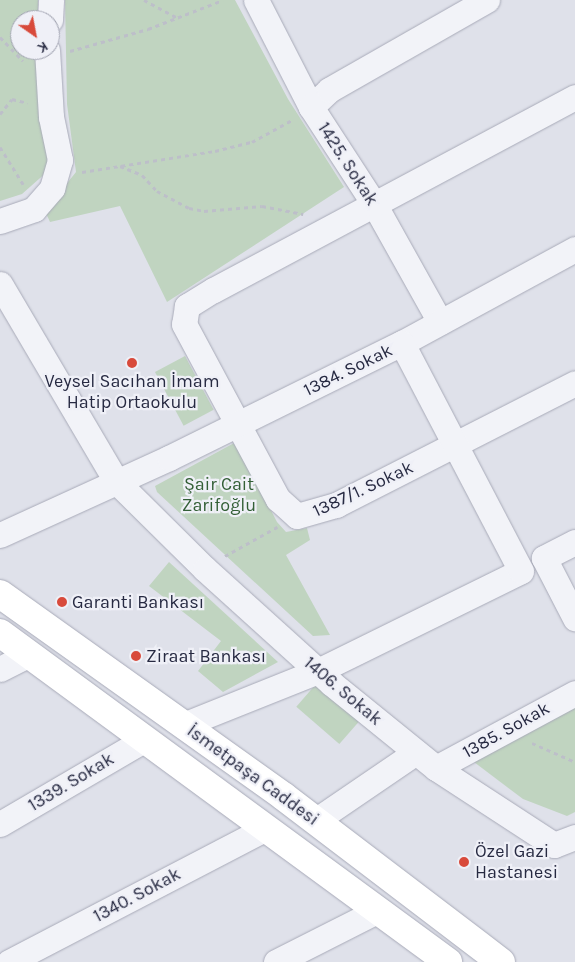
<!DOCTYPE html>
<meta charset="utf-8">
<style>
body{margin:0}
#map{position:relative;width:575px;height:962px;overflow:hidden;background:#dfe1ea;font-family:Karla,sans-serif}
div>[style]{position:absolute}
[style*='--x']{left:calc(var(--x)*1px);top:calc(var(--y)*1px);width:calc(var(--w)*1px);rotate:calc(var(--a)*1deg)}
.green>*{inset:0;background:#c0d4c0;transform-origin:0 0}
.path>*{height:3px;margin-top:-1.5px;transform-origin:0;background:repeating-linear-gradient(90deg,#bdbfc9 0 4px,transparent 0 8px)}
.roads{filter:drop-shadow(0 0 1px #a8aab8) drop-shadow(0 0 1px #a8aab8)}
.minor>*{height:25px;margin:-12.5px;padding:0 12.5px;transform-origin:12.5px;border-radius:12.5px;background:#f2f3f8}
.primary>*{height:28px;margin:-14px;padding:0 14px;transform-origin:14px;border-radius:14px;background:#fff}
.dots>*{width:14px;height:14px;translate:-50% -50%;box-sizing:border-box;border:2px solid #eff0f7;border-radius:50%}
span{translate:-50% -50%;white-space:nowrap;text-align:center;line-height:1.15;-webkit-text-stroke:4.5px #eff0f7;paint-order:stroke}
.street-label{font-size:18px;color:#272a42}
.poi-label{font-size:18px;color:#272a42}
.left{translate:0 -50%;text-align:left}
.park-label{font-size:18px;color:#335f36}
.north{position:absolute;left:10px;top:10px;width:50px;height:50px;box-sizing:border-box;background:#eff0f7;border:1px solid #9fa1af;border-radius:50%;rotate:147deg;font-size:14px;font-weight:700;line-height:20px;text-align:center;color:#272a42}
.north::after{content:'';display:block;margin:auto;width:18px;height:22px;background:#d84a3b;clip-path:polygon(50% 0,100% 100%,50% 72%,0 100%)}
</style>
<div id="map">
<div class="green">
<i style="clip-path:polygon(0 0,38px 0,38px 20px,20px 20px,20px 50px,39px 50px,48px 171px,22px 194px,0 201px)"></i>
<i style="clip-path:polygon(65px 0,235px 0,288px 99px,344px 187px,167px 302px,120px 206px,50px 222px,45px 211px,76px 172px,67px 104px)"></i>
<i style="left:185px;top:356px;width:61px;height:34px;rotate:62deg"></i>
<i style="clip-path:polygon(236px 442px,277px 522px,286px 532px,307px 528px,310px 540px,286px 555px,330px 635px,313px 636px,157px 492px,155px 486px)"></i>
<i style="clip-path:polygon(169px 562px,278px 662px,223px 692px,198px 671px,221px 641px,149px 586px)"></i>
<i style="left:316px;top:684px;width:57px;height:30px;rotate:41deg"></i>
<i style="clip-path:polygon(575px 704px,575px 812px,567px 816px,523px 799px,470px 759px)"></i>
</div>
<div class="path">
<i style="--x:144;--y:0;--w:38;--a:28"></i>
<i style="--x:0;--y:37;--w:33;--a:46"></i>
<i style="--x:70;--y:51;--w:81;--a:-15.8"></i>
<i style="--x:148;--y:29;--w:80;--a:-21.1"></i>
<i style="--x:0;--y:114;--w:19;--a:-51"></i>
<i style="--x:12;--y:99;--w:16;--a:14"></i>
<i style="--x:0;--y:147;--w:44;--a:58.1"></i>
<i style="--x:120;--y:166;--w:24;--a:22"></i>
<i style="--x:142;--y:175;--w:22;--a:47"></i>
<i style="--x:157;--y:191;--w:36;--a:28"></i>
<i style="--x:189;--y:208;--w:15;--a:11"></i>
<i style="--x:204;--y:211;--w:58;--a:-4.9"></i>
<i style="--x:262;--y:206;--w:42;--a:11"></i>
<i style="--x:82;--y:172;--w:135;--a:-9"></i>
<i style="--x:215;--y:151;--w:38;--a:-14"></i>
<i style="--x:252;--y:142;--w:46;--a:-28.8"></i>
<i style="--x:225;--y:556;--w:60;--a:-29.1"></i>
<i style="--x:532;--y:743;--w:47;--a:23.8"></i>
</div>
<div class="roads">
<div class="minor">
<i style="--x:256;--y:0;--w:120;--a:62.8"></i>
<i style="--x:50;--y:20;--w:20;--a:-87"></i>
<i style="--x:575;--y:97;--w:410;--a:151.9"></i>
<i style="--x:213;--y:290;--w:31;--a:148"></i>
<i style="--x:187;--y:306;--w:18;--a:99"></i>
<i style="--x:184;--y:324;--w:199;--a:61.8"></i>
<i style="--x:278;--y:499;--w:25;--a:42"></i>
<i style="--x:297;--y:516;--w:41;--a:-15.8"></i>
<i style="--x:336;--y:505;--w:268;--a:-27"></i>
<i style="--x:0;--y:221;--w:36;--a:-19"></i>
<i style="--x:34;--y:209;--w:28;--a:-49"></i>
<i style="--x:52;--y:188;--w:29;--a:-74"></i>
<i style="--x:60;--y:160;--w:44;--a:-101.8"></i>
<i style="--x:51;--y:117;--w:67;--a:-93.4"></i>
<i style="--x:0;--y:284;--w:229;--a:59.5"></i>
<i style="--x:116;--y:481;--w:125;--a:44.7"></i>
<i style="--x:205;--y:569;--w:170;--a:42.1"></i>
<i style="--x:331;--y:683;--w:135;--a:39"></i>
<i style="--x:436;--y:768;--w:141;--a:33.1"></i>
<i style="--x:554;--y:845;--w:22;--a:-21"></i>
<i style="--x:440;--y:322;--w:135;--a:-119.2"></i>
<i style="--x:374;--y:204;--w:116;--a:-123"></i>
<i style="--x:311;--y:107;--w:25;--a:-43"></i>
<i style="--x:329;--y:90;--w:182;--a:-29.7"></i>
<i style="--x:0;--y:535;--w:186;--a:-24.5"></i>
<i style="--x:169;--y:458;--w:260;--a:-26.3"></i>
<i style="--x:402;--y:343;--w:197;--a:-28.5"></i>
<i style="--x:575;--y:542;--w:35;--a:153"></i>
<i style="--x:544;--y:558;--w:68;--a:62.7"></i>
<i style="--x:0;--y:669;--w:31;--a:-27"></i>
<i style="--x:183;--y:725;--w:145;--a:-21.8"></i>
<i style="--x:318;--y:671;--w:226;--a:-26.2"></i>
<i style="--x:521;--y:571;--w:257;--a:-117.6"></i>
<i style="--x:436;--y:768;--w:158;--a:-28.3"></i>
<i style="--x:315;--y:821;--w:122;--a:-34.3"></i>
<i style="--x:0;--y:824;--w:164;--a:-30.3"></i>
<i style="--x:9;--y:962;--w:288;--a:-27.5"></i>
<i style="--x:276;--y:962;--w:111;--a:-26.8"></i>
</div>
<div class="primary">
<i style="--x:0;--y:594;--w:348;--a:35.5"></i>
<i style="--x:283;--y:796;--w:274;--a:37.3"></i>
<i style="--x:0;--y:633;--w:556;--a:36.29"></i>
</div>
</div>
<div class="dots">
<i style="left:132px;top:363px;background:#d84a3b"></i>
<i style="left:62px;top:602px;background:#d84a3b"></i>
<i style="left:136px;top:656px;background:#d84a3b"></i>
<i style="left:464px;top:862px;background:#d84a3b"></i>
</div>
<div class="street-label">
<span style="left:348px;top:164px;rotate:57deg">1425. Sokak</span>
<span style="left:348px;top:370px;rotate:-26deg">1384. Sokak</span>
<span style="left:363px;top:489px;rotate:-25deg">1387/1. Sokak</span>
<span style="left:343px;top:691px;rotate:40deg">1406. Sokak</span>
<span style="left:506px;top:730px;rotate:-29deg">1385. Sokak</span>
<span style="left:253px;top:775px;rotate:36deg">İsmetpaşa Caddesi</span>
<span style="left:71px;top:782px;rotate:-31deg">1339. Sokak</span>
<span style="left:137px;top:895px;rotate:-28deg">1340. Sokak</span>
</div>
<div class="poi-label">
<span style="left:132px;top:392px">Veysel Sacıhan İmam<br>Hatip Ortaokulu</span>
<span class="left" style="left:72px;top:602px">Garanti Bankası</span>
<span class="left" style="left:146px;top:656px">Ziraat Bankası</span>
<span class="left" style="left:475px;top:862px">Özel Gazi<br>Hastanesi</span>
</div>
<div class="park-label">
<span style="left:219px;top:495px">Şair Cait<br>Zarifoğlu</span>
</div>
<div class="north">K</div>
</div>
